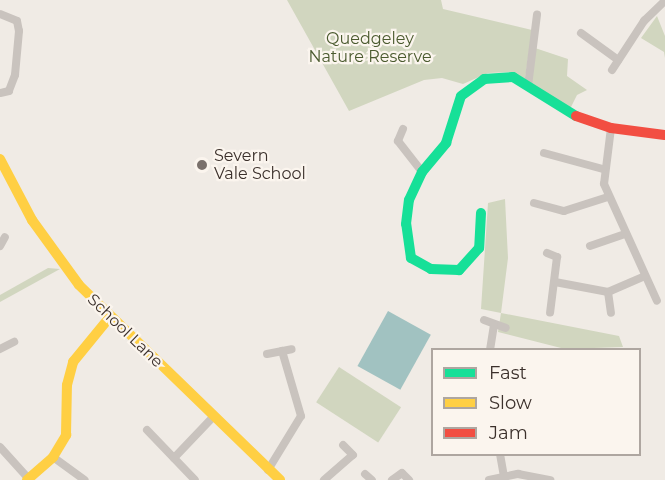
<!DOCTYPE html>
<style>
body{margin:0}
#map{position:relative;width:665px;height:480px;overflow:hidden;background:#f0ebe5;font-family:Montserrat,sans-serif}
div>[style]{position:absolute}
[style*='--x']{left:calc(var(--x)*1px);top:calc(var(--y)*1px);width:calc(var(--w)*1px);rotate:calc(var(--a)*1deg)}
.green>*{inset:0;background:#d1d6bf;transform-origin:0 0}
.water>*{inset:0;background:#a1c2c1;transform-origin:0 0}
.street>*{height:8px;margin:-4px;padding:0 4px;transform-origin:4px;border-radius:4px;background:#c9c3be}
.fast>*{height:10px;margin:-5px;padding:0 5px;transform-origin:5px;border-radius:5px;background:#16e098}
.slow>*{height:10px;margin:-5px;padding:0 5px;transform-origin:5px;border-radius:5px;background:#ffcf43}
.jam>*{height:10px;margin:-5px;padding:0 5px;transform-origin:5px;border-radius:5px;background:#f24e42}
.dots>*{width:16px;height:16px;translate:-50% -50%;box-sizing:border-box;border:3px solid #fbf5ee;border-radius:50%}
span{translate:-50% -50%;white-space:nowrap;text-align:center;line-height:1.15;-webkit-text-stroke:4.5px #fbf5ee;paint-order:stroke}
.park-label{font-size:16px;color:#4a5a2e}
.poi-label{font-size:16px;color:#3b302b}
.left{translate:0 -50%;text-align:left}
.street-label{font-size:16px;color:#3b302b}
.legend{position:absolute;left:431px;top:348px;width:210px;height:108px;box-sizing:border-box;background:#fbf5ee;border:2px solid #aea6a0;margin:0;padding:8px 10px;list-style:none;font-size:18px;color:#3b302b}
.legend li{display:flex;align-items:center;gap:12px;height:30px}
.legend b{width:30px;border:2px solid #aea6a0}
</style>
<div id="map">
<div class="green">
<i style="clip-path:polygon(287px 0,441px 0,443px 9px,532px 30px,525px 79px,510px 72px,488px 73px,463px 84px,442px 78px,424px 80px,349px 111px)"></i>
<i style="clip-path:polygon(657px 16px,665px 36px,665px 58px,664px 52px,641px 38px)"></i>
<i style="clip-path:polygon(532px 47px,568px 59px,567px 76px,587px 90px,577px 95px,569px 111px,528px 86px)"></i>
<i style="clip-path:polygon(505px 199px,508px 258px,501px 313px,619px 336px,623px 347px,565px 349px,498px 332px,501px 313px,481px 309px,488px 203px)"></i>
<i style="clip-path:polygon(48px 268px,60px 269px,0 302px,0 295px)"></i>
<i style="left:339px;top:367px;width:74px;height:42px;rotate:33deg"></i>
</div>
<div class="water">
<i style="left:388px;top:311px;width:49px;height:63px;rotate:29deg"></i>
</div>
<div class="street">
<i style="--x:0;--y:14;--w:18;--a:22"></i>
<i style="--x:17;--y:21;--w:10;--a:79"></i>
<i style="--x:19;--y:31;--w:44;--a:95.2"></i>
<i style="--x:15;--y:75;--w:17;--a:111"></i>
<i style="--x:9;--y:91;--w:9;--a:167"></i>
<i style="--x:581;--y:33;--w:46;--a:36.1"></i>
<i style="--x:612;--y:70;--w:59;--a:-56.9"></i>
<i style="--x:644;--y:21;--w:29;--a:-44"></i>
<i style="--x:528;--y:86;--w:72;--a:-82.8"></i>
<i style="--x:611;--y:128;--w:56;--a:97.1"></i>
<i style="--x:604;--y:184;--w:128;--a:65.6"></i>
<i style="--x:403;--y:129;--w:13;--a:113"></i>
<i style="--x:398;--y:141;--w:39;--a:52"></i>
<i style="--x:544;--y:153;--w:61;--a:15.2"></i>
<i style="--x:534;--y:203;--w:31;--a:15"></i>
<i style="--x:564;--y:211;--w:46;--a:-17.7"></i>
<i style="--x:0;--y:246;--w:10;--a:-61"></i>
<i style="--x:590;--y:246;--w:37;--a:-19"></i>
<i style="--x:547;--y:253;--w:11;--a:22"></i>
<i style="--x:557;--y:257;--w:56;--a:97.1"></i>
<i style="--x:555;--y:282;--w:54;--a:10.7"></i>
<i style="--x:608;--y:292;--w:40;--a:-23.4"></i>
<i style="--x:608;--y:292;--w:21;--a:82"></i>
<i style="--x:484;--y:320;--w:23;--a:20"></i>
<i style="--x:0;--y:349;--w:16;--a:-27"></i>
<i style="--x:490;--y:350;--w:25;--a:-81"></i>
<i style="--x:267;--y:354;--w:25;--a:-11"></i>
<i style="--x:147;--y:430;--w:69;--a:46.2"></i>
<i style="--x:0;--y:447;--w:42;--a:47.9"></i>
<i style="--x:500;--y:454;--w:22;--a:80"></i>
<i style="--x:53;--y:457;--w:39;--a:36"></i>
<i style="--x:174;--y:458;--w:58;--a:-46.4"></i>
<i style="--x:268;--y:470;--w:63;--a:-58.6"></i>
<i style="--x:301;--y:416;--w:68;--a:-106.3"></i>
<i style="--x:365;--y:474;--w:9;--a:41"></i>
<i style="--x:324;--y:480;--w:38;--a:-41"></i>
<i style="--x:353;--y:455;--w:14;--a:-135"></i>
<i style="--x:392;--y:480;--w:12;--a:-35"></i>
<i style="--x:402;--y:473;--w:10;--a:45"></i>
<i style="--x:489;--y:480;--w:30;--a:-12"></i>
<i style="--x:518;--y:474;--w:33;--a:11"></i>
</div>
<div class="fast">
<i style="--x:481;--y:213;--w:35;--a:93"></i>
<i style="--x:479;--y:248;--w:30;--a:132"></i>
<i style="--x:459;--y:270;--w:28;--a:-178"></i>
<i style="--x:431;--y:269;--w:23;--a:-151"></i>
<i style="--x:411;--y:258;--w:34;--a:-98"></i>
<i style="--x:406;--y:224;--w:24;--a:-83"></i>
<i style="--x:409;--y:200;--w:31;--a:-65"></i>
<i style="--x:422;--y:172;--w:38;--a:-50"></i>
<i style="--x:446;--y:143;--w:49;--a:-72.3"></i>
<i style="--x:461;--y:96;--w:29;--a:-36"></i>
<i style="--x:484;--y:79;--w:29;--a:-4"></i>
<i style="--x:513;--y:77;--w:74;--a:31.8"></i>
</div>
<div class="slow">
<i style="--x:0;--y:159;--w:69;--a:62.3"></i>
<i style="--x:32;--y:220;--w:80;--a:54.1"></i>
<i style="--x:79;--y:285;--w:280;--a:44.1"></i>
<i style="--x:27;--y:480;--w:35;--a:-41"></i>
<i style="--x:53;--y:457;--w:26;--a:-59"></i>
<i style="--x:66;--y:435;--w:50;--a:-88.9"></i>
<i style="--x:67;--y:385;--w:24;--a:-75"></i>
<i style="--x:73;--y:362;--w:57;--a:-50.7"></i>
</div>
<div class="jam">
<i style="--x:576;--y:116;--w:37;--a:19"></i>
<i style="--x:611;--y:128;--w:54;--a:7.4"></i>
</div>
<div class="dots">
<i style="left:202px;top:165px;background:#7a716c"></i>
</div>
<div class="park-label">
<span style="left:370px;top:48px">Quedgeley<br>Nature Reserve</span>
</div>
<div class="poi-label">
<span class="left" style="left:214px;top:165px">Severn<br>Vale School</span>
</div>
<div class="street-label">
<span style="left:125px;top:331px;rotate:44deg">School Lane</span>
</div>
<ul class="legend">
<li><b style="height:8px;background:#16e098"></b>Fast</li>
<li><b style="height:8px;background:#ffcf43"></b>Slow</li>
<li><b style="height:8px;background:#f24e42"></b>Jam</li>
</ul>
</div>
